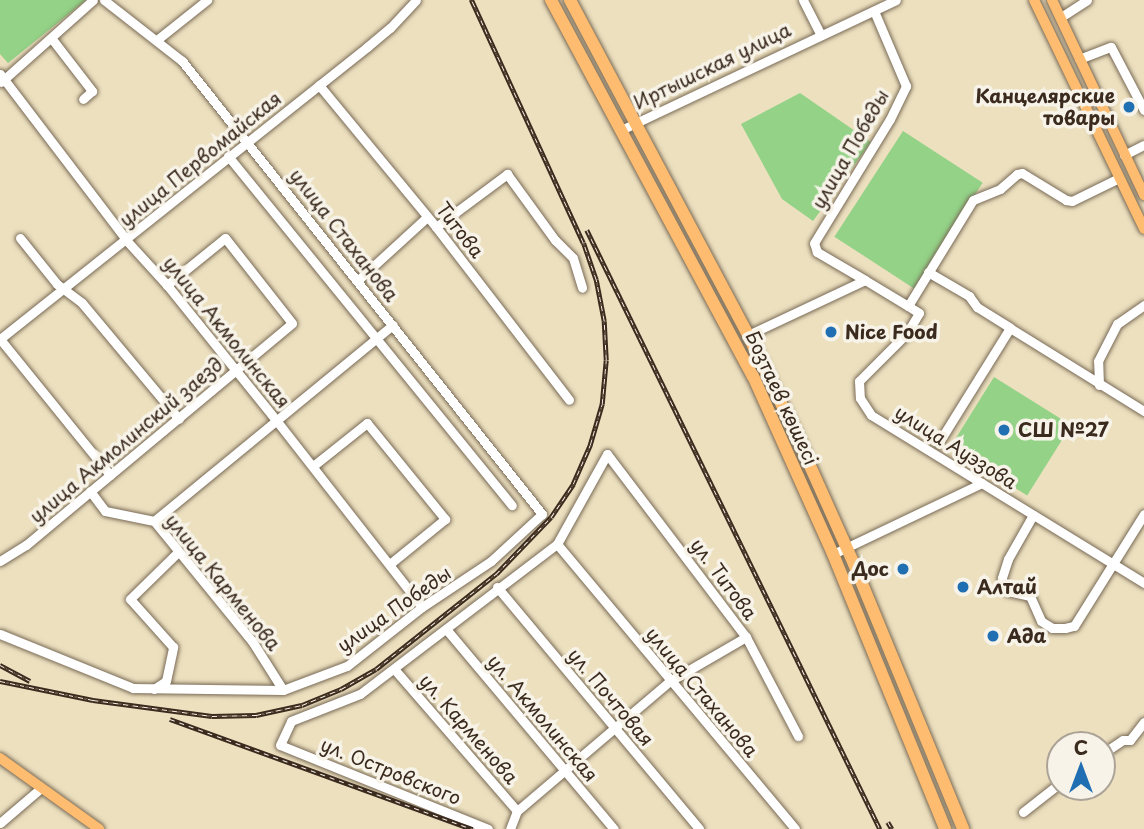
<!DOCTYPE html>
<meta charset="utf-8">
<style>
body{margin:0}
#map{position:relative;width:1144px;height:829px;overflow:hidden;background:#ece0bf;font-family:"Playpen Sans",sans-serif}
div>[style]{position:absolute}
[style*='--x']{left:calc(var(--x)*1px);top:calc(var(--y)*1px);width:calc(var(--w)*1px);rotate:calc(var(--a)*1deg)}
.green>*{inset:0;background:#93d287;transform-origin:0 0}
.roads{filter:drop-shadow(0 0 2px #796a56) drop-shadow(0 0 2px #796a56)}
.minor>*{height:9px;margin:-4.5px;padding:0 4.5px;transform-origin:4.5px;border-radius:4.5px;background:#fff}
.major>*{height:10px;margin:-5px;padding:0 5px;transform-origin:5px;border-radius:5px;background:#fdbc70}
.highway>*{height:12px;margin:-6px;padding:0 6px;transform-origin:6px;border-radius:6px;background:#fdbc70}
.rail>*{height:4.5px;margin-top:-2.25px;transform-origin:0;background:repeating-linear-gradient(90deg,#f7f3e8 0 5px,#3b2a1e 0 10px);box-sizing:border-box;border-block:2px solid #3b2a1e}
.dots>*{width:19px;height:19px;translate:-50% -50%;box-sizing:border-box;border:4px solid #f7f3e8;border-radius:50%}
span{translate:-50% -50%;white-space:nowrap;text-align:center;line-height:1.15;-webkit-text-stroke:7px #f7f3e8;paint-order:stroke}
.street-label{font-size:19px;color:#3b2a1e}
.poi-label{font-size:19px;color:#3b2a1e;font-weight:700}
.right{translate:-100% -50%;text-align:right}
.left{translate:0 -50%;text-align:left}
.north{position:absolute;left:1046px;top:731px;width:70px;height:70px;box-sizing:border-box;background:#f7f3e8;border:2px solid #aca397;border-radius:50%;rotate:0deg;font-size:19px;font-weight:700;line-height:28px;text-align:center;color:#3b2a1e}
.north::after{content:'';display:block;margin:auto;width:24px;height:32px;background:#1f6fb2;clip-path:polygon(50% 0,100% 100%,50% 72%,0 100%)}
</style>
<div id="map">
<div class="green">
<i style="clip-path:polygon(0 0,86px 0,8px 63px,0 54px)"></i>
<i style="clip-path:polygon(800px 93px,871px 142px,813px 221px,782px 199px,741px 124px)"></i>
<i style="left:903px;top:131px;width:95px;height:126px;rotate:33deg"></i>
<i style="left:994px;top:377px;width:91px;height:83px;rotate:32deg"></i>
</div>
<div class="roads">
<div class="minor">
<i style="--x:803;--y:0;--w:38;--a:63"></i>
<i style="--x:1061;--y:17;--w:31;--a:-33"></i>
<i style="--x:52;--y:39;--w:66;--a:52.4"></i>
<i style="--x:92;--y:91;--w:12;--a:138"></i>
<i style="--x:158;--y:39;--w:63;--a:-38.5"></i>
<i style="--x:1079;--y:59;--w:34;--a:-21"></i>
<i style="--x:1111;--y:47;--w:71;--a:62.4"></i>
<i style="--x:0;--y:74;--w:210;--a:52.7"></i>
<i style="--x:127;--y:241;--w:59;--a:47.7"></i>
<i style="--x:167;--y:285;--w:174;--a:51.1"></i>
<i style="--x:276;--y:420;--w:237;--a:52"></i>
<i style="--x:1;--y:82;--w:123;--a:-41.7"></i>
<i style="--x:319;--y:85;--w:184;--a:50.5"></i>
<i style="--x:436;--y:227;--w:218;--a:52.4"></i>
<i style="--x:621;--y:130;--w:304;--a:-25.3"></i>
<i style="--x:1124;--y:155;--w:22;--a:-27"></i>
<i style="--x:228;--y:156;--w:450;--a:50.9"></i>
<i style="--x:436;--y:227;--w:89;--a:-36.7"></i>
<i style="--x:507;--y:174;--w:82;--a:54"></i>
<i style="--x:555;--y:240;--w:25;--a:45"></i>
<i style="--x:573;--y:258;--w:31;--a:73"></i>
<i style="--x:20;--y:238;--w:59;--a:51.2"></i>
<i style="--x:57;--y:284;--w:31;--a:37"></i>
<i style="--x:82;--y:303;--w:151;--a:50.1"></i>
<i style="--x:928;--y:272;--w:48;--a:30.3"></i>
<i style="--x:969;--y:296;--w:14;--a:54"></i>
<i style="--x:977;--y:307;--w:39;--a:32"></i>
<i style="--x:1010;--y:328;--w:158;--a:31.8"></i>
<i style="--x:865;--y:280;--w:56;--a:-149.7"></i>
<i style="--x:817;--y:252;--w:9;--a:-108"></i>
<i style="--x:814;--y:243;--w:145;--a:-58.5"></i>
<i style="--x:890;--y:119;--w:37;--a:-64"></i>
<i style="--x:906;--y:86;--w:82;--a:-113.1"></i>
<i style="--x:357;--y:281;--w:95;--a:-42.4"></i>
<i style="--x:908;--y:306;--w:13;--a:32"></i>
<i style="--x:919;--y:313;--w:23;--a:121"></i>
<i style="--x:907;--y:333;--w:68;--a:135"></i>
<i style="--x:859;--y:381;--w:17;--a:87"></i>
<i style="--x:860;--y:398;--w:20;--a:57"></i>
<i style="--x:871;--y:415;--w:321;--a:31.6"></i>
<i style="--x:748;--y:335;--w:129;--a:-25.2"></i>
<i style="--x:865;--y:280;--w:50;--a:31.2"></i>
<i style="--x:908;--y:306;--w:124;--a:-58.5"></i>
<i style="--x:973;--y:200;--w:29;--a:-22"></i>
<i style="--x:1000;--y:189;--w:23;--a:-41"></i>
<i style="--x:1017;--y:174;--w:5;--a:-11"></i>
<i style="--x:1022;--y:173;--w:52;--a:31.5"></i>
<i style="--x:1066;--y:200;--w:6;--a:9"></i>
<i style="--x:1072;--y:201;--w:52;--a:-26.1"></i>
<i style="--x:0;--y:339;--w:469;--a:-38.5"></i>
<i style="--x:367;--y:47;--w:30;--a:-40"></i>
<i style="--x:390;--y:28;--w:38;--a:-47"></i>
<i style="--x:0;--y:339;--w:175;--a:51"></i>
<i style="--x:1099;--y:385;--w:24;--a:-92"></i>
<i style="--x:1098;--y:361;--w:42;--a:-62.8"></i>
<i style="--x:1117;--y:324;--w:33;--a:-35"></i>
<i style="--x:939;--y:442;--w:134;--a:-58.1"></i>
<i style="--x:313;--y:466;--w:69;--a:-38.5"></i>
<i style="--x:367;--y:423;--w:124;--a:50.9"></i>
<i style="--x:445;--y:519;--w:70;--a:140.8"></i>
<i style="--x:90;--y:491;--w:25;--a:53"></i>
<i style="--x:105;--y:511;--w:50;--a:11.5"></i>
<i style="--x:154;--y:521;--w:155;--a:50.8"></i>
<i style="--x:252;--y:641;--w:58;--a:57.7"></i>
<i style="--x:1033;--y:515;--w:51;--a:119.6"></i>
<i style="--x:1008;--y:559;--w:20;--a:108"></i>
<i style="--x:1002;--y:578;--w:8;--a:83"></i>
<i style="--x:1003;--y:586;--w:7;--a:45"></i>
<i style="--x:1008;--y:591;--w:23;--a:13"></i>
<i style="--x:1030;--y:596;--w:27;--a:66"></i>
<i style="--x:1041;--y:621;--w:13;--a:32"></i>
<i style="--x:1052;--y:628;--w:13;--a:0"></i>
<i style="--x:1065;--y:628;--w:9;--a:-13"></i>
<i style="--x:1074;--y:626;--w:132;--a:-58"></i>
<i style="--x:154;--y:521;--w:309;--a:-39.4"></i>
<i style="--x:557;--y:544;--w:371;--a:50.1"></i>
<i style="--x:833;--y:554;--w:165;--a:-25.5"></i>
<i style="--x:0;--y:561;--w:31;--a:-32"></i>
<i style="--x:26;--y:545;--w:346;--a:-39.8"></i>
<i style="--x:292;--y:323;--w:108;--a:-128.2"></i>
<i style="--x:225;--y:238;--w:75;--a:141"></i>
<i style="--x:497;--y:587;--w:315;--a:50.1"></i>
<i style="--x:446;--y:629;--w:261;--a:50"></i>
<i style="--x:0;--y:634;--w:144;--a:22.1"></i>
<i style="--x:133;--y:688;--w:150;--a:0.8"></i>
<i style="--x:283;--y:690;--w:68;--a:-20.6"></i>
<i style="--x:347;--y:666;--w:95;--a:-38.2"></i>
<i style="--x:422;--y:607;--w:83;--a:-33.7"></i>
<i style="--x:491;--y:561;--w:69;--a:-42.7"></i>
<i style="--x:542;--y:514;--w:579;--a:-128.47"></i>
<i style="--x:182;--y:61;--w:99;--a:-142"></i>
<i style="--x:395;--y:670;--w:186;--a:49.1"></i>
<i style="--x:154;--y:689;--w:14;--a:-34"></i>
<i style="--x:166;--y:681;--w:35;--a:-78"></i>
<i style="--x:173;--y:647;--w:64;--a:-131.9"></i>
<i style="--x:130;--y:599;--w:67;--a:-44.4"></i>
<i style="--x:1102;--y:754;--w:25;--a:-34"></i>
<i style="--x:1123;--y:740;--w:7;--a:0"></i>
<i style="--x:1130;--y:740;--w:23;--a:-52"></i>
<i style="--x:1023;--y:812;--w:47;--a:-38.1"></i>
<i style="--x:0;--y:823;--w:54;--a:-40.5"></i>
<i style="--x:488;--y:829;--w:224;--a:-158"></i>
<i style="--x:280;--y:745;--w:26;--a:-65"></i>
<i style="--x:291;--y:721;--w:74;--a:-21.4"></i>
<i style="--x:360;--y:694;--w:248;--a:-37.3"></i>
<i style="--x:557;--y:544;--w:103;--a:-60.9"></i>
<i style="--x:607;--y:454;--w:230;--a:52.8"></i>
<i style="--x:746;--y:637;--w:112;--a:62.3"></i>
<i style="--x:510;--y:829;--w:19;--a:-69"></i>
<i style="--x:517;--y:811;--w:201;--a:-40.4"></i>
<i style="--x:670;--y:681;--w:88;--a:-30.1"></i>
</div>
<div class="major">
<i style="--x:1034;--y:0;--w:254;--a:64.3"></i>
<i style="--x:1052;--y:0;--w:216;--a:64.7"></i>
<i style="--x:0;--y:758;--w:122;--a:35.6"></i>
</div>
<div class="highway">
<i style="--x:551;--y:0;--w:427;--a:61.8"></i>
<i style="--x:753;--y:376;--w:195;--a:65.8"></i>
<i style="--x:833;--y:554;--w:297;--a:67.8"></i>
<i style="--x:570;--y:0;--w:379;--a:62"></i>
<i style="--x:748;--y:335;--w:106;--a:64.2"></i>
<i style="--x:794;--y:430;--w:147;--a:65.9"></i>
<i style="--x:854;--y:564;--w:287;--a:67.6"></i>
</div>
</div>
<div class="rail">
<i style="--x:587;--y:230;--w:667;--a:63.93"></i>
<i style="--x:0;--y:665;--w:34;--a:28"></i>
<i style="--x:0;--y:681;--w:95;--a:11.5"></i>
<i style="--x:93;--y:700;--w:120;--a:7.7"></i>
<i style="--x:212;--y:716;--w:44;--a:-1.3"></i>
<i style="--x:256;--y:715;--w:47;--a:-12.3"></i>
<i style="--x:302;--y:705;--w:42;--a:-22.3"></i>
<i style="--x:341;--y:689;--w:40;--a:-29.7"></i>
<i style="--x:376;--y:669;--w:153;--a:-38.4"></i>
<i style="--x:496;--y:574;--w:79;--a:-46"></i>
<i style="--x:551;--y:517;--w:40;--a:-56"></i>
<i style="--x:573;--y:484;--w:43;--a:-66.4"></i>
<i style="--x:590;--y:445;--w:43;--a:-73.7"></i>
<i style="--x:602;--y:404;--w:44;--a:-84.8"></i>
<i style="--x:606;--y:360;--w:39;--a:-93"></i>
<i style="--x:604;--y:321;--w:42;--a:-101"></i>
<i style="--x:596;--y:280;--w:39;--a:-109"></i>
<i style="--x:583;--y:243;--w:268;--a:-114.7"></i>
<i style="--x:170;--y:719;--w:322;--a:20"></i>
<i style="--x:888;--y:822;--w:8;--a:60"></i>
</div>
<div class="dots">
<i style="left:1129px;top:107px;background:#1f6fb2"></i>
<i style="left:831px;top:332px;background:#1f6fb2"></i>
<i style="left:1004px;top:430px;background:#1f6fb2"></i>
<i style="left:903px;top:569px;background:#1f6fb2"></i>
<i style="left:963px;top:587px;background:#1f6fb2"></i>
<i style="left:993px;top:636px;background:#1f6fb2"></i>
</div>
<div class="street-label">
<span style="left:712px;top:66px;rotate:-26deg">Иртышская улица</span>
<span style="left:850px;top:149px;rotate:-60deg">улица Победы</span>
<span style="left:200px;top:159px;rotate:-39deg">улица Первомайская</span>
<span style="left:460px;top:230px;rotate:52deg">Титова</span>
<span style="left:344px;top:235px;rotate:52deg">улица Стаханова</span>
<span style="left:227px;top:332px;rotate:51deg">улица Акмолинская</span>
<span style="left:782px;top:398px;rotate:65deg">Бозтаев көшесі</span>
<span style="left:126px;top:440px;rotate:-40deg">улица Акмолинский заезд</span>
<span style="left:956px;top:447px;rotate:32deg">улица Ауэзова</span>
<span style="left:724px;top:579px;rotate:53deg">ул. Титова</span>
<span style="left:223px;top:582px;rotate:51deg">улица Карменова</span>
<span style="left:394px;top:609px;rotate:-35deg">улица Победы</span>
<span style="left:702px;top:692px;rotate:50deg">улица Стаханова</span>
<span style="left:611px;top:697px;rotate:50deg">ул. Почтовая</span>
<span style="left:543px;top:718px;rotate:50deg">ул. Акмолинская</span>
<span style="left:469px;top:729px;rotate:49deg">ул. Карменова</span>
<span style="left:391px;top:771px;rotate:22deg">ул. Островского</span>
</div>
<div class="poi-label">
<span class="right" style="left:1115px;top:107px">Канцелярские<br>товары</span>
<span class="left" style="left:845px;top:332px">Nice Food</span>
<span class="left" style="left:1018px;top:430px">СШ №27</span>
<span class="right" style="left:889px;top:569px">Дос</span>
<span class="left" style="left:977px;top:587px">Алтай</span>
<span class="left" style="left:1007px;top:636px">Ада</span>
</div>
<div class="north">С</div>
</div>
